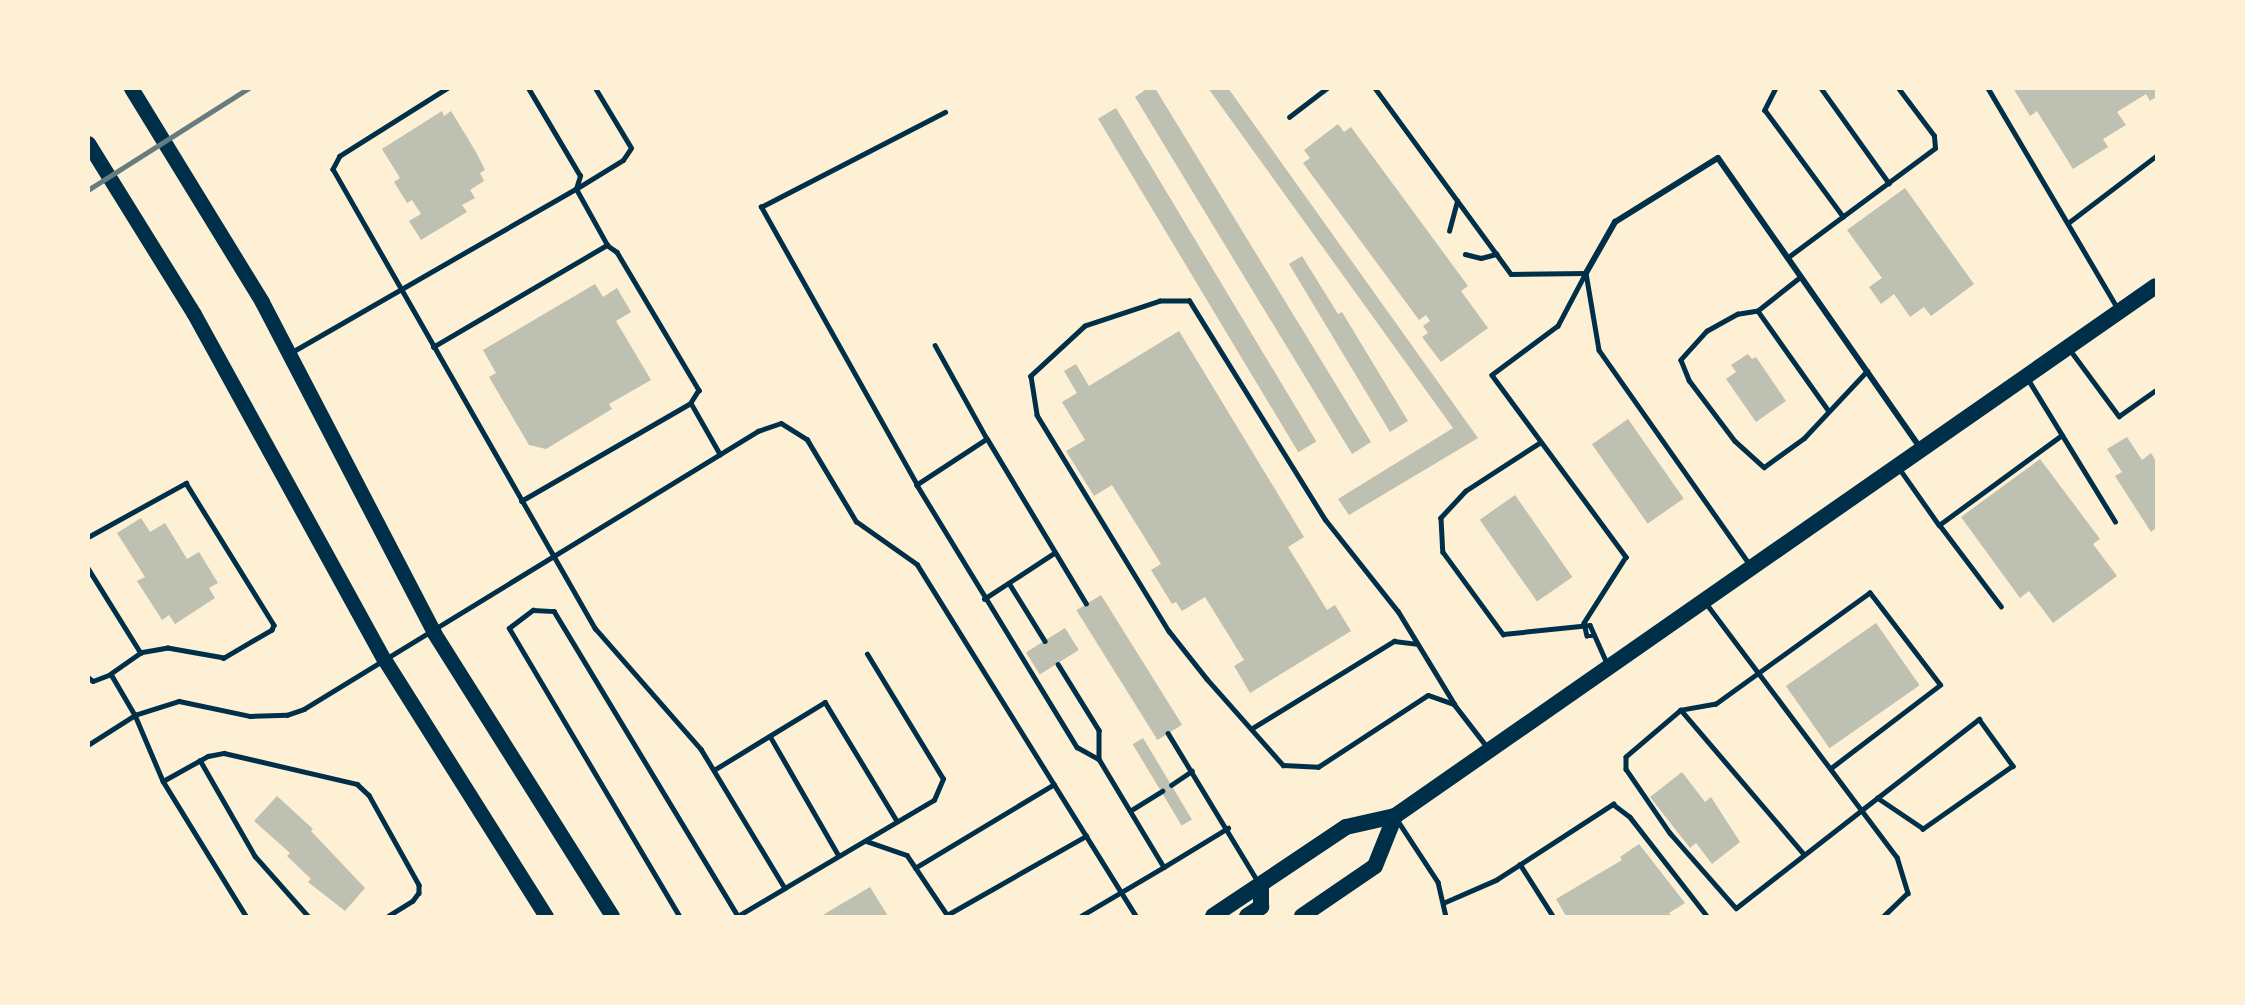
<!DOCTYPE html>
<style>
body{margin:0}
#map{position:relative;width:2245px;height:1005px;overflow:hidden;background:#fdf0d5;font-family:Manrope,sans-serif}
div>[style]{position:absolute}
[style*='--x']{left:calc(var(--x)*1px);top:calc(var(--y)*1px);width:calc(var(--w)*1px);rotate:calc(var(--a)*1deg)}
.building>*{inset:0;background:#bec0b2;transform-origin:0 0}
.service>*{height:4.5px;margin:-2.25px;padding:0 2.25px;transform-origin:2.25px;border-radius:2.25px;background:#003049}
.minor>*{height:6px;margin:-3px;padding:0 3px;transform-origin:3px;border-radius:3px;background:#003049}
.primary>*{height:15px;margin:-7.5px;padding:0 7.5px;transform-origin:7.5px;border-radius:7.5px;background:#003049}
.trunk>*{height:16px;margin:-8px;padding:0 8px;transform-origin:8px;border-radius:8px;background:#003049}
.rail>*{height:4.5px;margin:-2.25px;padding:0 2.25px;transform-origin:2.25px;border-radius:2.25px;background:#657d81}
span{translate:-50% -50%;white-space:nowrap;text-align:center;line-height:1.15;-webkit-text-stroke:4.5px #fdf0d5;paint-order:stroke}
.frame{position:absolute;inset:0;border:90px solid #fdf0d5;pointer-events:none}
</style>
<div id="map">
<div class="building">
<i style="clip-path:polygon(1148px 88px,1155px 88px,1371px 442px,1352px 454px,1135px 97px)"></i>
<i style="clip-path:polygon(1208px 88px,1228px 88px,1478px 438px,1349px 515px,1338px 499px,1453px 428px)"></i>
<i style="clip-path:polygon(2013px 88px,2156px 88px,2156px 97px,2150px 101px,2146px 94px,2117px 112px,2126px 125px,2103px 139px,2108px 147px,2073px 169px,2037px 111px,2030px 116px)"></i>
<i style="left:1116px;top:108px;width:389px;height:21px;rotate:59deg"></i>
<i style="clip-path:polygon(442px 111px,444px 116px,451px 111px,476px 152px,485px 170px,480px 173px,484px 181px,470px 190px,475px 198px,462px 205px,467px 212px,421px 240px,409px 221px,421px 214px,412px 200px,407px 203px,394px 182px,400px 178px,382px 149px)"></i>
<i style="clip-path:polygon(1338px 124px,1344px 132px,1351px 127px,1468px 286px,1461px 291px,1488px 328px,1441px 362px,1422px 337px,1428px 333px,1423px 326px,1430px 321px,1426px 315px,1419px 320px,1303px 163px,1310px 158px,1304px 150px)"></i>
<i style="clip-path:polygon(1905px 188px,1974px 284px,1931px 316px,1924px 307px,1910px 317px,1894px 294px,1881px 304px,1869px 287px,1882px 278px,1847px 230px)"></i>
<i style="clip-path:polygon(1302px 256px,1338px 314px,1342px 312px,1408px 421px,1390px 432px,1289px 264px)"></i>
<i style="clip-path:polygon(595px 284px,603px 297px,617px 288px,631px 312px,616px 321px,651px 380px,609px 404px,612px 409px,546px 449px,529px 445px,489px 377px,496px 373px,483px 350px)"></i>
<i style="clip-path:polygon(1179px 331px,1304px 537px,1288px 547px,1327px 610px,1335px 605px,1351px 631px,1250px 693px,1234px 666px,1244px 660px,1205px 597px,1182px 611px,1176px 602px,1172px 604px,1151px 570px,1161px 564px,1112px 485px,1094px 496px,1066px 451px,1085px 440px,1062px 402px,1077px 393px,1064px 371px,1076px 364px,1089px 386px)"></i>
<i style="clip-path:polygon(1748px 354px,1752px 359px,1756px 357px,1786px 401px,1756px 422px,1726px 379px,1736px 372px,1731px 365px)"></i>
<i style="left:1628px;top:419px;width:97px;height:44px;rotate:55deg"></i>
<i style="clip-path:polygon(2127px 437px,2142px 460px,2151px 453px,2156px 461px,2156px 528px,2151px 532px,2115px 476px,2122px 472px,2107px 449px)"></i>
<i style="clip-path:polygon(2040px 459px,2100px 539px,2093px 544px,2117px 576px,2053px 623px,2029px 591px,2020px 598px,1961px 517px)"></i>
<i style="left:1515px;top:495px;width:100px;height:43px;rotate:55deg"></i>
<i style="clip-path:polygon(141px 518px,150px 532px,165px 523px,187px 559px,199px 552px,218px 583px,209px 588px,215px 598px,175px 624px,169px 615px,162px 620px,137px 581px,145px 577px,117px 533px)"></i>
<i style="left:1101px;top:595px;width:153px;height:29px;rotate:58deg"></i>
<i style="left:1876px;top:623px;width:76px;height:110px;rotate:55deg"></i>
<i style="left:1065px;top:628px;width:26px;height:46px;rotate:58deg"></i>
<i style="left:1143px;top:738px;width:95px;height:12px;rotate:59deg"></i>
<i style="clip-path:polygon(1682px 772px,1705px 802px,1711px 797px,1740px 842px,1712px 864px,1696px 843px,1690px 848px,1650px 797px)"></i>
<i style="clip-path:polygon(277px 796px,313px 829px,311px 831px,365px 888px,345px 911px,308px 882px,311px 879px,287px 856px,290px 853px,254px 821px)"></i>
<i style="clip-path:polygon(1639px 844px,1685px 903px,1669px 913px,1672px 916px,1566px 916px,1556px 899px,1622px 860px,1620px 857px)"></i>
<i style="clip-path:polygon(870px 887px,888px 916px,821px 916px)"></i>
</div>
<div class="service">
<i style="--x:448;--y:88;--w:128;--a:147.8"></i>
<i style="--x:340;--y:156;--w:15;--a:118"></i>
<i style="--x:333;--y:169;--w:529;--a:60.28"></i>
<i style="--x:595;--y:628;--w:161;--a:48.8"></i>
<i style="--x:701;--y:749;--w:162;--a:58.9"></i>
<i style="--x:785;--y:888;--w:173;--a:-30.6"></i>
<i style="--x:934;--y:800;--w:23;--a:-67"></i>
<i style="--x:943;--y:779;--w:146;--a:-121.3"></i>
<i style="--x:1375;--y:88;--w:230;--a:53.8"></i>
<i style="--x:1511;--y:274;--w:75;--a:-0.8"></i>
<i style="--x:1776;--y:88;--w:25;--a:117"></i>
<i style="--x:1765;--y:110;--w:132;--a:53.7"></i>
<i style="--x:1821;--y:88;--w:117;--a:54.4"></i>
<i style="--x:1988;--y:88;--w:254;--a:59.5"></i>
<i style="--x:1289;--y:117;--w:48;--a:-37.3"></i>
<i style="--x:2068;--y:223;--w:111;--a:-37.3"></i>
<i style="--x:1449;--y:231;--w:31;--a:-75"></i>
<i style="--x:607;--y:245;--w:12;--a:35"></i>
<i style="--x:617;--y:252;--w:161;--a:59.3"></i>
<i style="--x:699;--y:390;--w:15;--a:122"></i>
<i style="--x:1465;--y:254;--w:16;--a:14"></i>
<i style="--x:1481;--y:258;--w:16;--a:-15"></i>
<i style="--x:1787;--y:258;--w:184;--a:-36.6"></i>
<i style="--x:1935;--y:148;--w:12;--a:-95"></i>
<i style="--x:1934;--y:136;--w:60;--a:-126.9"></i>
<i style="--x:1586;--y:273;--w:60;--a:117.8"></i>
<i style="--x:1558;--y:326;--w:82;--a:143.4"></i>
<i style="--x:1492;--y:375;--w:226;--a:53.6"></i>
<i style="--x:1626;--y:557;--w:78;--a:122.5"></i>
<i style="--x:1584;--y:623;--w:13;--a:77"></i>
<i style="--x:1587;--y:636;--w:5;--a:0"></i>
<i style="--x:1586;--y:273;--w:78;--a:80.4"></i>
<i style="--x:1599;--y:350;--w:264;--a:54.9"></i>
<i style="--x:1801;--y:277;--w:55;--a:141.7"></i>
<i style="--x:1758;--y:311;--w:20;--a:171"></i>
<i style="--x:1738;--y:314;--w:35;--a:151"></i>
<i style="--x:1707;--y:331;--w:39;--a:132"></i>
<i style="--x:1681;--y:360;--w:22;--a:68"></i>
<i style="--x:1689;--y:380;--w:76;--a:53"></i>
<i style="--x:1735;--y:441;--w:39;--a:42"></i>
<i style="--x:1764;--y:467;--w:49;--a:-35.9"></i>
<i style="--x:1804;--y:438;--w:92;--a:-46.8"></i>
<i style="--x:1758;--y:311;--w:121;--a:54.7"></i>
<i style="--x:935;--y:345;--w:107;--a:61"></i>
<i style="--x:433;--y:347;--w:202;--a:-30.4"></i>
<i style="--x:607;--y:245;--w:64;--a:-119"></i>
<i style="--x:576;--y:189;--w:55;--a:-31.7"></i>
<i style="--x:623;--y:160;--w:14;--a:-56"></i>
<i style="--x:631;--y:148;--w:70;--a:-121"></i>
<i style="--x:2071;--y:351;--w:81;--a:53.6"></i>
<i style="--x:2119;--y:416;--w:45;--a:-35.1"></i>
<i style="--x:292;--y:352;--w:327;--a:-29.9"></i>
<i style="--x:576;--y:189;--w:14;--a:-73"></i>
<i style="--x:580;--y:176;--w:102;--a:-120.6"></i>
<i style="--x:2028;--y:379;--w:167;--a:58.5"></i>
<i style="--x:1540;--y:443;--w:88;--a:147"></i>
<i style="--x:1466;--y:491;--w:37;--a:133"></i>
<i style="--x:1441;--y:518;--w:34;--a:87"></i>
<i style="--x:1443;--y:552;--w:102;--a:53.8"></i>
<i style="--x:1503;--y:634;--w:87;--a:-5.9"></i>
<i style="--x:1590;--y:625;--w:42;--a:65.9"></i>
<i style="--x:1899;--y:468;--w:70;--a:54.9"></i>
<i style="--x:917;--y:485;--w:319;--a:-119.3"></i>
<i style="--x:761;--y:207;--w:207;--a:-27.3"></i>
<i style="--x:521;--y:501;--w:196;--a:-30"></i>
<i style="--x:691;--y:403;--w:59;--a:60.4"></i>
<i style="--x:88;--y:537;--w:112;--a:-28.9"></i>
<i style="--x:186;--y:483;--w:167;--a:58.2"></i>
<i style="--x:274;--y:625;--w:5;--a:112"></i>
<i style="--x:272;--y:630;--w:56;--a:149.7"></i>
<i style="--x:224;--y:658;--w:57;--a:-169.9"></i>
<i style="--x:168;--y:648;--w:27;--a:170"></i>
<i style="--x:88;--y:568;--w:100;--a:58.1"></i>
<i style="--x:141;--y:653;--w:37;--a:145"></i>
<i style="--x:111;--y:674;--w:48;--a:59.7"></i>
<i style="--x:135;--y:715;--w:72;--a:67"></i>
<i style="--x:163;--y:781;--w:158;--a:58.4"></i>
<i style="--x:1009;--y:583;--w:68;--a:58.2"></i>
<i style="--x:984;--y:599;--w:84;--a:-33.3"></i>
<i style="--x:1706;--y:603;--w:318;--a:53.1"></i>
<i style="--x:1897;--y:857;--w:38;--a:73"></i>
<i style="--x:1908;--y:893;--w:33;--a:136"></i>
<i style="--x:1086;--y:604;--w:192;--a:-121"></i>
<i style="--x:987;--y:439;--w:84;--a:146.7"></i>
<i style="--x:917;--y:485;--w:307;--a:58.6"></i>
<i style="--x:1077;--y:747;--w:25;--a:29"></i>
<i style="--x:1099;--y:759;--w:126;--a:59"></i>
<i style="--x:1164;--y:867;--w:75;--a:-31.4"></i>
<i style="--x:2001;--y:607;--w:103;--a:-127.1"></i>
<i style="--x:1939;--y:525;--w:152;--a:-36.2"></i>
<i style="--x:1058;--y:664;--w:78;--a:58.2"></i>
<i style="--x:1099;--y:730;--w:29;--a:90"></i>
<i style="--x:88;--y:677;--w:6;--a:39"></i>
<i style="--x:93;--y:681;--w:19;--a:-21"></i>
<i style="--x:1454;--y:704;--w:108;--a:-121.3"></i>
<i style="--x:1398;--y:612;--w:117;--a:-128.4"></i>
<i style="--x:1325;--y:520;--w:258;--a:-121.8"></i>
<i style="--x:1189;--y:301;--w:29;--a:180"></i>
<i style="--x:1160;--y:301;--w:79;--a:161.6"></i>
<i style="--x:1085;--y:326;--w:74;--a:137.2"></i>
<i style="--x:1031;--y:376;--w:39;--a:81"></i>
<i style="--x:1037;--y:415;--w:253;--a:58.6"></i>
<i style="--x:1169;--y:631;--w:61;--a:51.6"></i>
<i style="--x:1207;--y:679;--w:115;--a:48.5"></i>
<i style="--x:1283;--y:765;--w:35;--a:3"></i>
<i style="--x:1318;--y:767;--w:131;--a:-33.2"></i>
<i style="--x:1428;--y:695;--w:28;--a:19"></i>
<i style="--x:1454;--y:704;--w:56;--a:52.3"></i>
<i style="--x:1681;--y:710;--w:189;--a:49.5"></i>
<i style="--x:1251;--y:729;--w:168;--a:-31.6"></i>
<i style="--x:1394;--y:641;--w:23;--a:7"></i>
<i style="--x:1168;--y:733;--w:175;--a:58.8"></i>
<i style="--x:770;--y:736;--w:138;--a:60.1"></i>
<i style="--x:88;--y:745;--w:56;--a:-32.6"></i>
<i style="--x:135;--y:715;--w:46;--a:-17.7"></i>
<i style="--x:179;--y:701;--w:73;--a:11.9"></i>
<i style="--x:250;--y:716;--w:37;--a:-2"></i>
<i style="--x:287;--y:715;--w:18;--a:-19"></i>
<i style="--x:304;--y:709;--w:532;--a:-31.48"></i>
<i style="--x:758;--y:431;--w:24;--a:-19"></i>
<i style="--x:781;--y:423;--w:31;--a:32"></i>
<i style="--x:807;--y:439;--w:96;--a:59.1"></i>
<i style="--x:856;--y:521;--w:75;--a:35.2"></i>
<i style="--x:917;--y:564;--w:415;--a:58.1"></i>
<i style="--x:200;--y:760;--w:111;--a:60.2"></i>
<i style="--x:255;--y:856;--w:80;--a:48.5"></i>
<i style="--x:1831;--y:768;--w:137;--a:-37.3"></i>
<i style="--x:1940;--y:685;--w:116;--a:-127.3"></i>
<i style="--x:1870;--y:593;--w:190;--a:144.2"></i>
<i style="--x:1716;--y:704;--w:36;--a:170"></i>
<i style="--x:1681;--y:710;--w:72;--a:139.5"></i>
<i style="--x:1626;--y:757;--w:12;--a:90"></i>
<i style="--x:1626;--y:769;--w:78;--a:55.5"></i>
<i style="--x:1670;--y:833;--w:100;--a:48.7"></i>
<i style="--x:1736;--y:908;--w:161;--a:-37.9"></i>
<i style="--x:1863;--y:809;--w:147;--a:-37.8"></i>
<i style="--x:1979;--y:719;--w:58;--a:54.1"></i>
<i style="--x:2013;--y:766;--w:110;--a:145"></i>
<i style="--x:1923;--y:829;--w:55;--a:-146"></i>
<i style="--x:714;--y:770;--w:130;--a:-31.5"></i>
<i style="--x:825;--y:702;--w:139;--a:58.8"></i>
<i style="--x:163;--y:781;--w:51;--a:-29.1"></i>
<i style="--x:208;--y:756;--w:16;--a:-11"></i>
<i style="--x:224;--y:753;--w:137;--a:13.1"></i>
<i style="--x:357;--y:784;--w:16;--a:43"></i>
<i style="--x:369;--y:795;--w:103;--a:60.9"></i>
<i style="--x:419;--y:885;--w:8;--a:90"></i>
<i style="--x:419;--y:893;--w:10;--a:127"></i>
<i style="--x:413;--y:901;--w:28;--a:148"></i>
<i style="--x:1171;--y:785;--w:25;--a:-34"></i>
<i style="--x:1130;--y:811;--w:38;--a:-32"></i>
<i style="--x:1398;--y:821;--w:73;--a:56.7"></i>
<i style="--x:1438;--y:882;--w:35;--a:77"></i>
<i style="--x:866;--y:841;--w:43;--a:18.9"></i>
<i style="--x:907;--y:855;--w:73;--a:56.1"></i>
<i style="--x:1520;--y:864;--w:62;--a:57.6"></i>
<i style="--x:915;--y:868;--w:162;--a:-31.1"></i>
<i style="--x:1443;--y:903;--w:58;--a:-23.5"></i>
<i style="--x:1496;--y:880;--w:140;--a:-33"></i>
<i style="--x:1613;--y:804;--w:21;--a:37"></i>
<i style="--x:1630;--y:817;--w:125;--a:52.1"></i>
<i style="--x:947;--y:915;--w:160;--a:-29.6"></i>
<i style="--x:679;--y:916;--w:334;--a:-120.6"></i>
<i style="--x:509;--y:628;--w:30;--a:-37"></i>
<i style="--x:533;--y:610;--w:21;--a:3"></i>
<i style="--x:554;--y:611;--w:356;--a:58.9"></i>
<i style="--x:738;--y:916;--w:55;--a:-30.8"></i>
<i style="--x:1081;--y:916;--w:96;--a:-30.6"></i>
</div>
<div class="minor">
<i style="--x:1586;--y:273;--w:59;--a:-60.4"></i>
<i style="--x:1615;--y:222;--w:121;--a:-31.9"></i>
<i style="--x:1718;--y:158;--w:355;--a:55.1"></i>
</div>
<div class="primary">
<i style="--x:131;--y:88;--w:251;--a:58.5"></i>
<i style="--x:262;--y:302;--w:373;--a:62.5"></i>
<i style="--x:434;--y:633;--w:334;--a:57.8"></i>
<i style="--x:88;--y:143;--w:201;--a:58.2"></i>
<i style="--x:194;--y:314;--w:394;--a:61.2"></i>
<i style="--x:384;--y:659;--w:304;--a:57.8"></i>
</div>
<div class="trunk">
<i style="--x:1213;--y:916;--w:160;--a:-33.8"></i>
<i style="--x:1346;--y:827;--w:50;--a:-12.7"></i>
<i style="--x:1395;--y:816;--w:927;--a:-34.86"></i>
<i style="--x:1247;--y:916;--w:17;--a:-33"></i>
<i style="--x:1261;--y:907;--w:22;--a:-90"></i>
<i style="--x:1302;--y:916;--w:88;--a:-34.4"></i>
<i style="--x:1375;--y:866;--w:54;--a:-68.2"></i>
</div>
<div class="rail">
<i style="--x:88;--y:190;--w:191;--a:-32.4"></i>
</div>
<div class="frame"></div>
</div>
